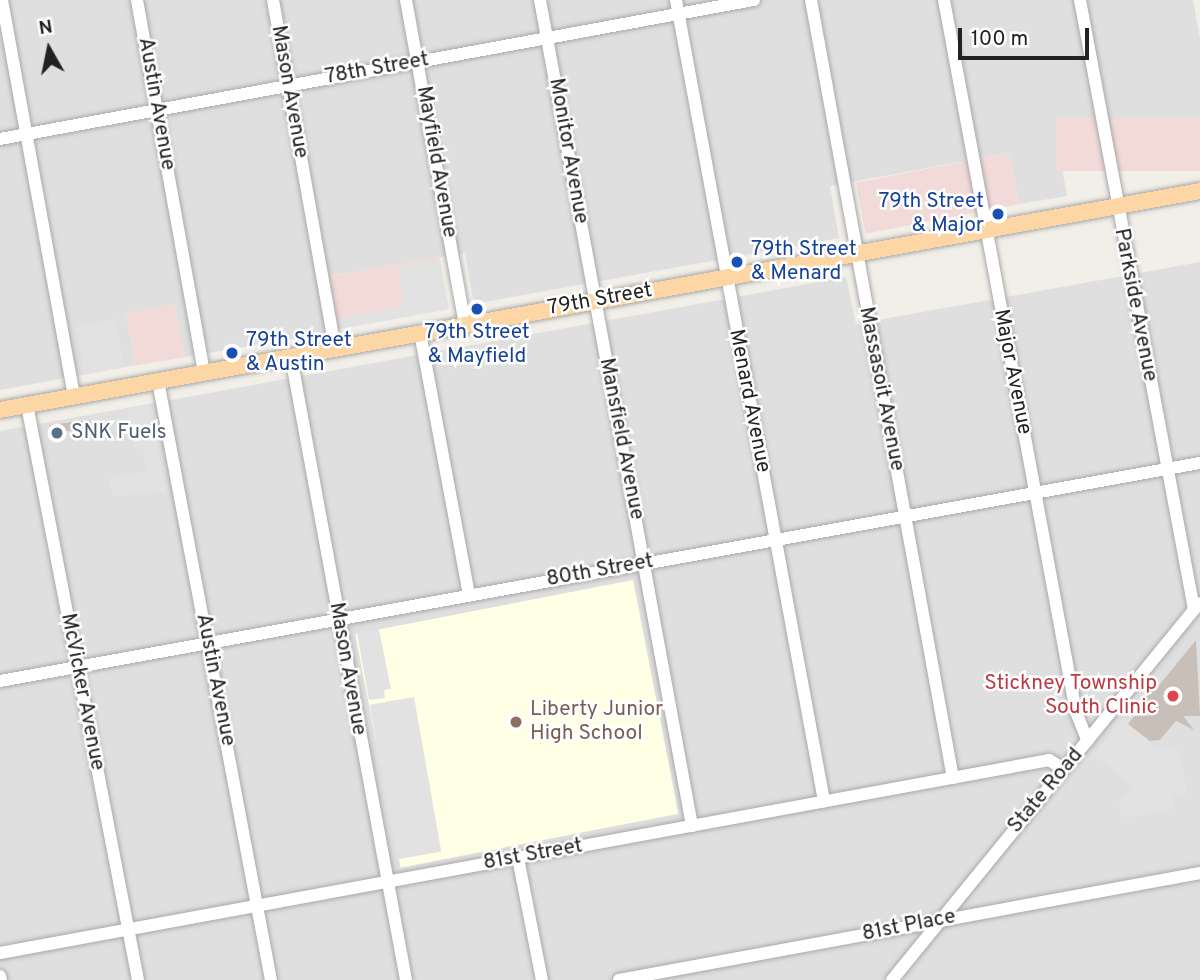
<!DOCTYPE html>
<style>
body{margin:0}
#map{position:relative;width:1200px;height:980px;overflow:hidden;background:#f2efe9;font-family:Overpass,sans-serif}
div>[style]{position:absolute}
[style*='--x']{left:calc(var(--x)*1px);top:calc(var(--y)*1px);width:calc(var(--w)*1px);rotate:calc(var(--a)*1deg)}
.residential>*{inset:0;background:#e0dfdf}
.commercial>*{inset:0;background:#f2dad9;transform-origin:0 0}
.education>*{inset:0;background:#ffffe5;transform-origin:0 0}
.parking>*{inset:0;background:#e2e2e2;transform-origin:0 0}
.building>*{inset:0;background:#c7bfb8;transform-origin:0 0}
.roads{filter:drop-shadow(0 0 2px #a9a9a9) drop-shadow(0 0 2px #a9a9a9)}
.minor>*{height:12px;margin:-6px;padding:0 6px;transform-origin:6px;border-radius:6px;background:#fff}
.major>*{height:16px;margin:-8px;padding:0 8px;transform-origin:8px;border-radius:8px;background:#fcd6a4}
.dots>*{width:19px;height:19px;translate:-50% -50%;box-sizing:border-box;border:4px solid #fff;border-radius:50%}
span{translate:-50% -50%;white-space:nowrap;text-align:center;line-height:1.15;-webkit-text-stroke:5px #fff;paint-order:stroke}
.street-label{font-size:21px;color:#222}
.transit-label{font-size:21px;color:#164399}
.right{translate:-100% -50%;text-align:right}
.left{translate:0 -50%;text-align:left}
.service-label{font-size:21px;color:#4e5e75}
.health-label{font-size:21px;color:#be3a42}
.education-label{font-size:21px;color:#785e54}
.north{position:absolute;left:14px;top:14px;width:70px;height:70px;-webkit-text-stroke:5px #fff;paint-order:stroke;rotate:351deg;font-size:19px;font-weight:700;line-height:28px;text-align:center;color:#222}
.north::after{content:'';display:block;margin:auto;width:24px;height:32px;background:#222;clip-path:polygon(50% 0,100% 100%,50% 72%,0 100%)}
.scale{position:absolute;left:958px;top:28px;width:131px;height:32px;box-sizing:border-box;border:4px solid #222;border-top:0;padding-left:9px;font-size:21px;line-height:24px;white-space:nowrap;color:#222;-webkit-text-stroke:5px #fff;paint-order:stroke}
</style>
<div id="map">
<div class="residential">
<i style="clip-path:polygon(0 0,1193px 0,1200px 39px,1200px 118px,1058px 144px,1067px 196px,1019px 204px,1009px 153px,830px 186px,839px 238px,474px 304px,465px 253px,330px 276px,339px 331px,184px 357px,175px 305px,126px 314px,135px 365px,0 390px)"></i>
<i style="clip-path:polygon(1200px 262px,1200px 980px,0 980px,0 431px,846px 277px,856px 324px)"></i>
</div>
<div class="commercial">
<i style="left:1200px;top:118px;width:53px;height:144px;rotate:90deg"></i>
<i style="left:1009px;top:153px;width:52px;height:156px;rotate:79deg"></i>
<i style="left:439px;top:257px;width:52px;height:112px;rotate:80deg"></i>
<i style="left:175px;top:304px;width:54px;height:50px;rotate:80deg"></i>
</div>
<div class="education">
<i style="left:633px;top:580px;width:238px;height:283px;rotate:79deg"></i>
</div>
<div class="parking">
<i style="clip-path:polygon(440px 260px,449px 309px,340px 329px,338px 319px,404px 305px,397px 267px)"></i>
<i style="left:115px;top:319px;width:49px;height:40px;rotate:79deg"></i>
<i style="clip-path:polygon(150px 405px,166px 491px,113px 496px,109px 478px,146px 471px,142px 445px,134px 447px,127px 409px)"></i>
<i style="clip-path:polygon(379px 629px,391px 689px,384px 690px,385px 698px,369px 700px,357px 633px)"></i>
<i style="left:414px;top:697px;width:157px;height:45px;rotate:80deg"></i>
<i style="clip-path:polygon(1122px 719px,1157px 749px,1179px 749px,1187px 794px,1172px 796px,1174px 809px,1121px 818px,1119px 805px,1133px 787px,1093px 754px)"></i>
</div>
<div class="building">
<i style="left:90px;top:420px;width:8px;height:41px;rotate:83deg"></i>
<i style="clip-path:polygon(1196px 640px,1200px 716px,1183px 716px,1194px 730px,1176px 721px,1160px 740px,1150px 741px,1128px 724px,1146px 701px,1145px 690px,1156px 689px)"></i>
</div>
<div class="roads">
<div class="minor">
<i style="--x:2;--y:0;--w:402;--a:79.7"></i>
<i style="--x:137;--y:0;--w:379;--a:79.8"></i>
<i style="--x:273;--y:0;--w:354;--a:79.9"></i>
<i style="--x:406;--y:0;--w:330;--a:79.7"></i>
<i style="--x:540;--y:0;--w:840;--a:79.57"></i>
<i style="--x:676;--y:0;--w:815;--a:79.53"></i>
<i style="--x:811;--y:0;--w:791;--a:79.66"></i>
<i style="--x:944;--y:0;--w:724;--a:79.5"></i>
<i style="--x:1076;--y:712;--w:31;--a:68"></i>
<i style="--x:1080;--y:0;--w:620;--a:79.4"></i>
<i style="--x:0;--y:139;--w:767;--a:-10.45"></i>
<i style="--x:420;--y:333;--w:267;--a:79.4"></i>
<i style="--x:291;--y:357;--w:634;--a:79.54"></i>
<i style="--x:158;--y:381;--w:610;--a:79.32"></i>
<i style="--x:27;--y:405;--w:586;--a:79.07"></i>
<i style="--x:0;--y:681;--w:1220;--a:-10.3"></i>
<i style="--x:518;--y:858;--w:124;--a:78.9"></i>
<i style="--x:0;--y:953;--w:1067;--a:-10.42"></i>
<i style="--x:1049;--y:760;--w:17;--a:31"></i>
<i style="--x:0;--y:976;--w:4;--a:76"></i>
<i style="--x:619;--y:980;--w:591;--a:-10.43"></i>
<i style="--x:892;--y:980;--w:486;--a:-50.8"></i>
</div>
<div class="major">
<i style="--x:0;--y:410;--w:1220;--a:-10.34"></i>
</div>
</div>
<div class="dots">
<i style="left:998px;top:214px;background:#1a4fb4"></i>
<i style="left:737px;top:262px;background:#1a4fb4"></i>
<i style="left:477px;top:309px;background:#1a4fb4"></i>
<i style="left:232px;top:353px;background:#1a4fb4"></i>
<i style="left:57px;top:433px;background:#5c6f8a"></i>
<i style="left:1173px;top:696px;background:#e0444e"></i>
<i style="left:516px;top:722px;background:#8d6e63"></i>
</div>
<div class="street-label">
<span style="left:377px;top:69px;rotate:-10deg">78th Street</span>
<span style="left:289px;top:92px;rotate:80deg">Mason Avenue</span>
<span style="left:156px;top:104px;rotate:80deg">Austin Avenue</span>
<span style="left:568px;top:151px;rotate:80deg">Monitor Avenue</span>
<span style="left:436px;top:162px;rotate:80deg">Mayfield Avenue</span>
<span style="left:600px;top:300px;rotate:-10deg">79th Street</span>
<span style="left:1135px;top:305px;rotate:79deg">Parkside Avenue</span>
<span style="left:1012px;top:372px;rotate:79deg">Major Avenue</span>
<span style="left:881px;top:389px;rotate:79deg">Massasoit Avenue</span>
<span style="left:749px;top:401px;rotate:79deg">Menard Avenue</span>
<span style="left:621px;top:439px;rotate:79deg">Mansfield Avenue</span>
<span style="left:600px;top:571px;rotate:-10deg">80th Street</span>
<span style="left:347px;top:669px;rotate:80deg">Mason Avenue</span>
<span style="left:215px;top:680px;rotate:79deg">Austin Avenue</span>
<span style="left:82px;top:692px;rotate:79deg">McVicker Avenue</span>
<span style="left:1046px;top:791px;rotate:-50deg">State Road</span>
<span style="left:533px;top:855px;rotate:-10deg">81st Street</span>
<span style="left:909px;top:926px;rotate:-11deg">81st Place</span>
</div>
<div class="transit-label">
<span class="right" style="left:984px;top:214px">79th Street<br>&amp; Major</span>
<span class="left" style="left:751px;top:262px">79th Street<br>&amp; Menard</span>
<span style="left:477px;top:345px">79th Street<br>&amp; Mayfield</span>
<span class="left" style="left:246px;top:353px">79th Street<br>&amp; Austin</span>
</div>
<div class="service-label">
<span class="left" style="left:71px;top:433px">SNK Fuels</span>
</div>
<div class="health-label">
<span class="right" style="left:1157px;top:696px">Stickney Township<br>South Clinic</span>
</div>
<div class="education-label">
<span class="left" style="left:530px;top:722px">Liberty Junior<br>High School</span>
</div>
<div class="north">N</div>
<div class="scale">100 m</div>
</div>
